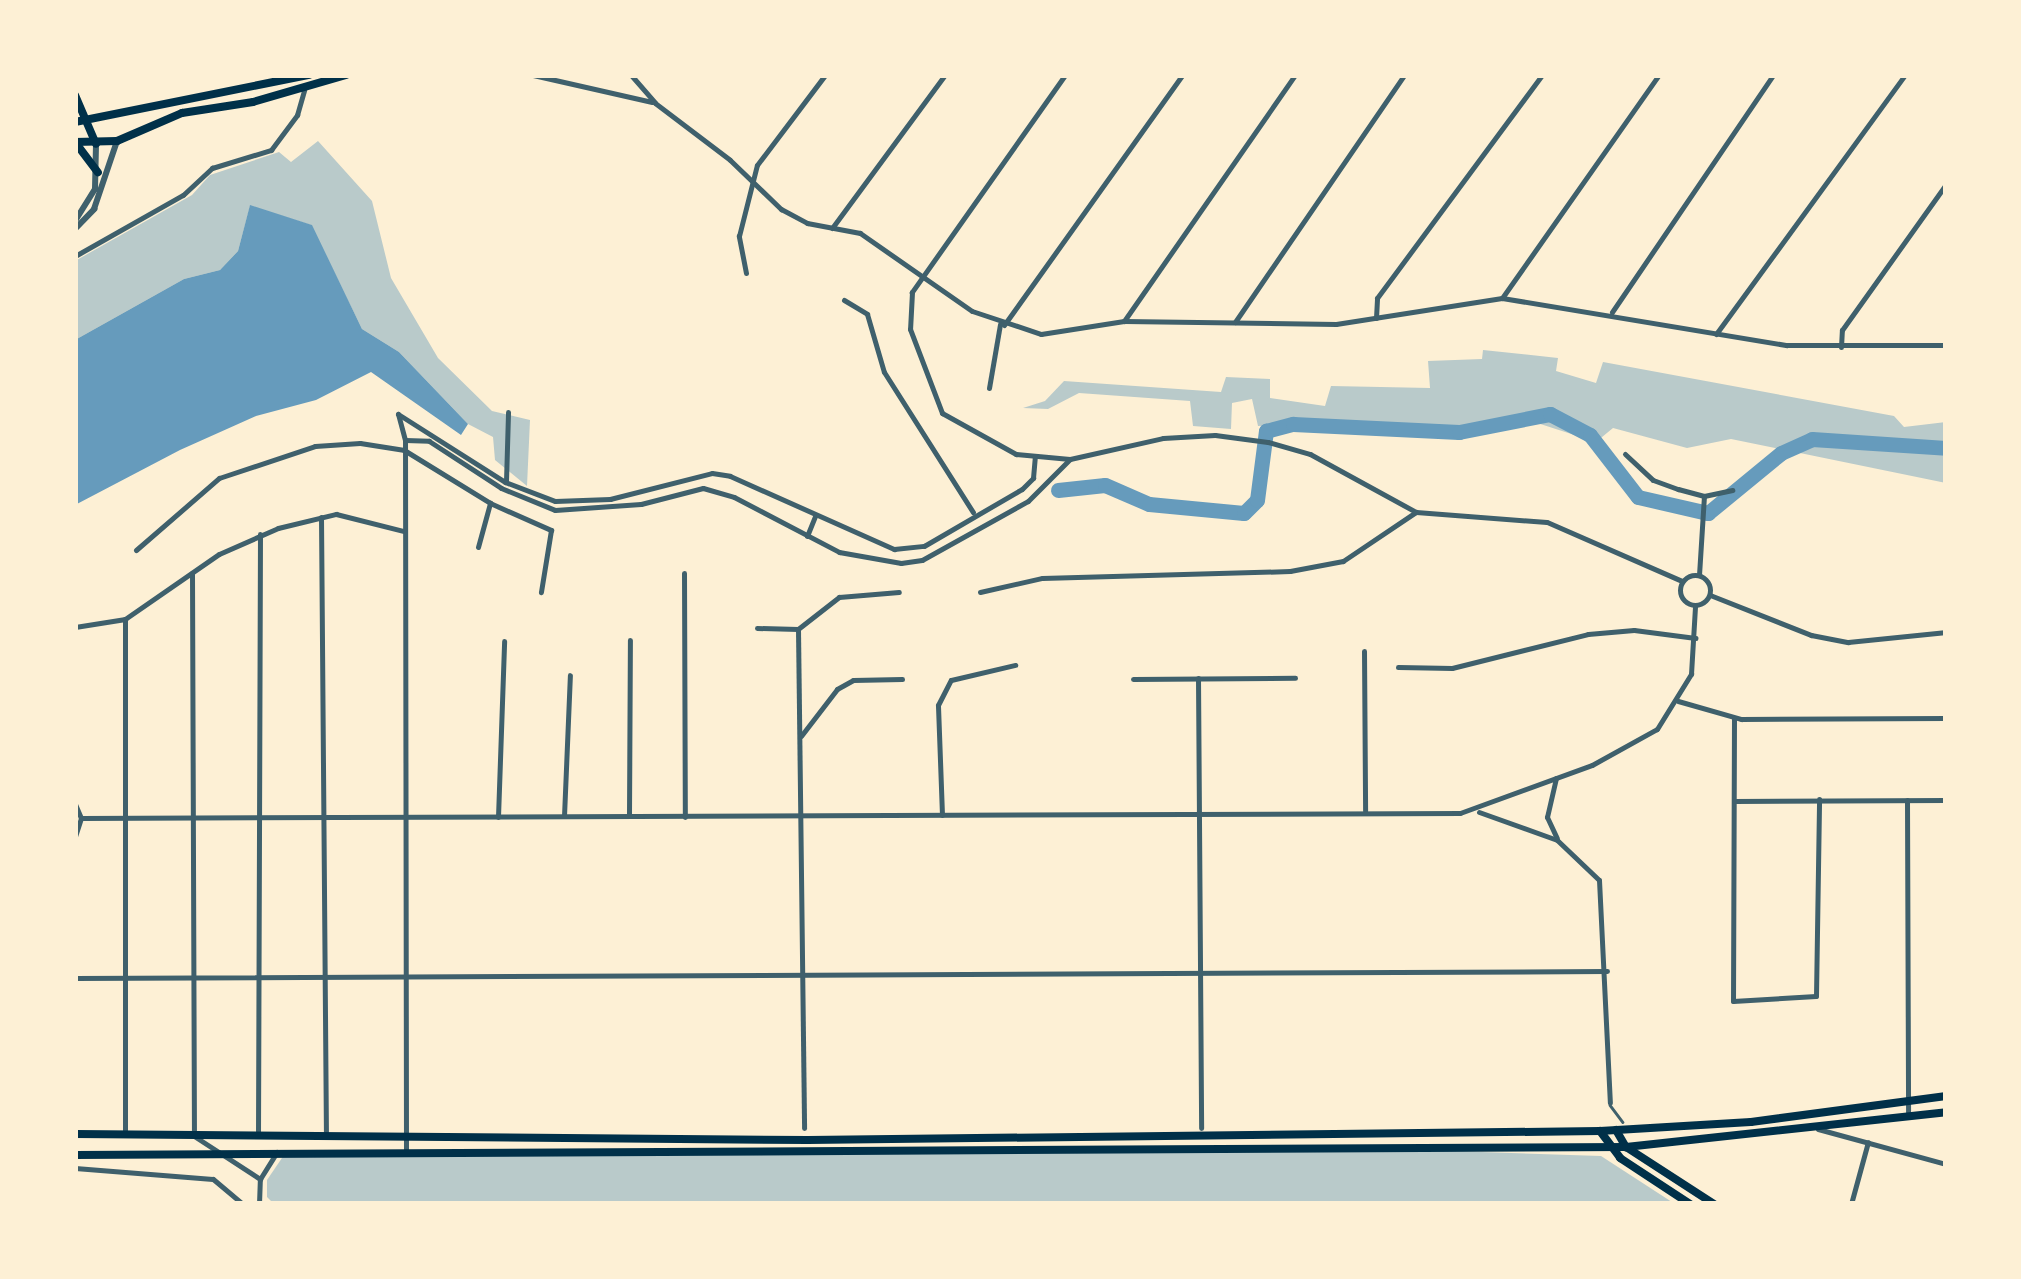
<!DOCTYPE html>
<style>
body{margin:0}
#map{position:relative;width:2021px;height:1279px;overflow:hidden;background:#fdf0d5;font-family:Jost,sans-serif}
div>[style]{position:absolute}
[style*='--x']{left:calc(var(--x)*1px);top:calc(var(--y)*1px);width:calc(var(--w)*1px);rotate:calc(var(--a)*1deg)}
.green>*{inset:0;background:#b9caca}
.water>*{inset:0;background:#669bbc}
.river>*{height:15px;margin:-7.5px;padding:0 7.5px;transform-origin:7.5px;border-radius:7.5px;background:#669bbc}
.service>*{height:2.5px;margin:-1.25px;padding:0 1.25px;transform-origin:1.25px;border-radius:1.25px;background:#3f606c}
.minor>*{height:5px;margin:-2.5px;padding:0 2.5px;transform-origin:2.5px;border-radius:2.5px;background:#3f606c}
.minor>.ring{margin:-2.5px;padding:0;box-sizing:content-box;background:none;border:5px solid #3f606c;border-radius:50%}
.tertiary>*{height:6px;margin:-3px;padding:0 3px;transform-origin:3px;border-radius:3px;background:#3f606c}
.secondary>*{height:8px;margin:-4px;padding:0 4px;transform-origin:4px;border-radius:4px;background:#003049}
span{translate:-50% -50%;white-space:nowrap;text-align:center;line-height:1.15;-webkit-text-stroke:9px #fdf0d5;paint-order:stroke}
.frame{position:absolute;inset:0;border:78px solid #fdf0d5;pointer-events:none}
</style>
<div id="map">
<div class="green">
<i style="clip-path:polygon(318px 141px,372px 201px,391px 278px,438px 358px,492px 411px,530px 420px,527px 486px,495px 460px,493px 437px,468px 424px,399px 352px,362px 329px,311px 225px,250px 206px,238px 251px,220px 270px,184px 279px,75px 340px,75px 261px,192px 195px,210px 175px,279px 152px,291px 162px)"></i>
<i style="clip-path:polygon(1483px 350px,1558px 358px,1556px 371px,1596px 383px,1603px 362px,1894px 416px,1904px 427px,1946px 422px,1946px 483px,1731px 439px,1687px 448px,1613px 428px,1596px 442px,1528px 420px,1458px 434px,1322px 423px,1258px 426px,1252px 399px,1232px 403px,1231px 429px,1193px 426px,1190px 401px,1079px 393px,1048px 409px,1023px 408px,1045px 401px,1064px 381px,1221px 392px,1226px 377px,1270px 379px,1270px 398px,1325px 406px,1331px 386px,1430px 388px,1428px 361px,1482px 359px)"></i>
<i style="clip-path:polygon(1451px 1151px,1601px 1156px,1675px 1204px,274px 1204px,267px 1197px,267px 1180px,284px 1155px)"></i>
</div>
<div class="water">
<i style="clip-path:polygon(250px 205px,312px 225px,362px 329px,399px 352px,468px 424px,461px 435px,371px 372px,316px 400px,256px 416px,180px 450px,75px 505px,75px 340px,184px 279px,220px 270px,238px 251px)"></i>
</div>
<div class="river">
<i style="--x:1058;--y:490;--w:47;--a:-6.1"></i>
<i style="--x:1105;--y:485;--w:48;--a:23.4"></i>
<i style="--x:1149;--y:504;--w:95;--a:5.4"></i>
<i style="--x:1244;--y:513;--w:18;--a:-45"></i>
<i style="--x:1257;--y:500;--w:70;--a:-82.6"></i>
<i style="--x:1266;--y:431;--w:28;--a:-15"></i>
<i style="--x:1293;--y:424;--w:166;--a:2.8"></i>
<i style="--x:1459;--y:432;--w:93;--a:-11.2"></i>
<i style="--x:1550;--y:414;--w:45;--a:27.7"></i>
<i style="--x:1590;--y:435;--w:78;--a:52.3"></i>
<i style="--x:1638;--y:497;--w:72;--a:12.9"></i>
<i style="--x:1708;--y:513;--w:94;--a:-39.4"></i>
<i style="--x:1781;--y:453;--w:34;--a:-24"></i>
<i style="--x:1812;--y:439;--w:134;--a:3.8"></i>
</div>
<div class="service">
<i style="--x:1610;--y:1105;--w:21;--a:53"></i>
</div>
<div class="minor">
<i style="--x:533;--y:75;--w:122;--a:12.8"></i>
<i style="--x:631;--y:75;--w:37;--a:49"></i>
<i style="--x:655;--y:103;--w:94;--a:37.2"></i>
<i style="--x:730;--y:160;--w:71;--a:43.9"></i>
<i style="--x:781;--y:209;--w:30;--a:28"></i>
<i style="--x:807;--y:223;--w:54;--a:10.7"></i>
<i style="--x:860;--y:233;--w:136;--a:34.9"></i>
<i style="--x:972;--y:311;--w:73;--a:18.4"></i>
<i style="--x:1041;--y:334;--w:84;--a:-8.9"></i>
<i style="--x:1124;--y:321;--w:212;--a:0.8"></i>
<i style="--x:1336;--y:324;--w:168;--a:-8.9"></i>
<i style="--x:1502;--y:298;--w:289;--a:9.4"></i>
<i style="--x:1787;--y:345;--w:159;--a:0"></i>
<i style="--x:1065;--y:75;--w:266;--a:125.2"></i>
<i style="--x:912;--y:292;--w:37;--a:93"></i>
<i style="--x:910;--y:329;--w:90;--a:69.1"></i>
<i style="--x:942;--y:413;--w:85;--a:29"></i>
<i style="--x:1016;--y:454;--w:54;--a:5.3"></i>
<i style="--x:1070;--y:459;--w:95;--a:-12.7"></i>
<i style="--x:1163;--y:438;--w:52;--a:-3.3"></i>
<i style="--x:1215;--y:435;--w:53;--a:7.5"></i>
<i style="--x:1268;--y:442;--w:44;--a:15.9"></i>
<i style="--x:1310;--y:454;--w:121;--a:28.7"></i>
<i style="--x:1416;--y:512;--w:131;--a:4.4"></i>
<i style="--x:1547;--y:522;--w:147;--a:23.6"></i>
<i style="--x:832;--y:228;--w:190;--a:-53.6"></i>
<i style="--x:75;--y:256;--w:124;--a:-29.5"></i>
<i style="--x:183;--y:195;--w:40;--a:-43"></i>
<i style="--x:212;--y:168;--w:62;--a:-17"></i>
<i style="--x:271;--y:150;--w:44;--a:-53.4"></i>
<i style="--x:297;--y:115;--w:26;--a:-74"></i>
<i style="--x:746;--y:273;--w:38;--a:-101"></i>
<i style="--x:739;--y:236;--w:73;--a:-75.8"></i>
<i style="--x:757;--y:165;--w:113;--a:-52.9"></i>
<i style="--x:1502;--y:298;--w:273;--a:-54.9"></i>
<i style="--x:844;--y:300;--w:27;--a:31"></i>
<i style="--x:867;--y:314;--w:60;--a:73.7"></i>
<i style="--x:884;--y:372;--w:166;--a:57.6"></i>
<i style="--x:1612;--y:312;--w:287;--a:-55.8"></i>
<i style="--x:1376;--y:318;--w:20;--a:-87"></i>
<i style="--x:1377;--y:298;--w:277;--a:-53.5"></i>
<i style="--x:1124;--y:321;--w:300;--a:-55.2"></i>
<i style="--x:1235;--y:322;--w:299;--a:-55.6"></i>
<i style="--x:1004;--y:325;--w:307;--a:-54.5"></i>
<i style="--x:1716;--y:334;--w:321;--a:-53.9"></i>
<i style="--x:1841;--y:347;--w:17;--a:-87"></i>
<i style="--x:1842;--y:330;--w:179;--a:-54.5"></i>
<i style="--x:989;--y:388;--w:65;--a:-80.2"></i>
<i style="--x:405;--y:440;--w:24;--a:2"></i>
<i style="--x:429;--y:441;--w:86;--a:33.1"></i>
<i style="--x:501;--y:488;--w:58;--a:22.2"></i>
<i style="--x:555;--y:510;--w:86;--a:-4"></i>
<i style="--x:641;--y:504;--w:64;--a:-14.5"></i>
<i style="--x:703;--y:488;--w:32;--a:16"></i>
<i style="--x:734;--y:497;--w:119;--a:27.6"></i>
<i style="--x:839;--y:552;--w:63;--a:10.1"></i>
<i style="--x:901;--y:563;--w:21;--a:-8"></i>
<i style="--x:922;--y:560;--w:121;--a:-29.1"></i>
<i style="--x:1028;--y:501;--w:59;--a:-45"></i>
<i style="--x:1625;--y:454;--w:38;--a:43"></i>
<i style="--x:1653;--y:480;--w:27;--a:20"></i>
<i style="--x:1678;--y:489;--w:27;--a:15"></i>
<i style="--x:1704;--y:496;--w:29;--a:-12"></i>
<i style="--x:506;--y:481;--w:69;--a:-88.3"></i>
<i style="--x:321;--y:517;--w:620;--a:89.54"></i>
<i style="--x:807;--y:536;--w:22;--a:-68"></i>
<i style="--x:478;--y:547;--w:46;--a:-74.7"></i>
<i style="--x:136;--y:550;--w:110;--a:-40.9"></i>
<i style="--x:219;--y:478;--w:101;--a:-18.4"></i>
<i style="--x:315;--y:446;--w:45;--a:-3.8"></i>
<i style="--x:360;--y:443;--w:45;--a:9"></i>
<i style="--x:404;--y:450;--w:101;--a:31.6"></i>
<i style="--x:490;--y:503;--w:67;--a:23.9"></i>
<i style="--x:551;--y:530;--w:63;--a:99.2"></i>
<i style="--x:192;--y:573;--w:563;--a:89.8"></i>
<i style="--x:194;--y:1136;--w:79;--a:33.1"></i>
<i style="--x:684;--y:573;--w:244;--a:89.8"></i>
<i class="ring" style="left:1680px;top:575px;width:25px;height:25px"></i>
<i style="--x:1699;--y:575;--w:79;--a:-86.4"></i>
<i style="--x:980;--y:592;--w:64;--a:-12.7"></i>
<i style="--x:1042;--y:578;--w:248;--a:-1.6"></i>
<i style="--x:1290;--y:571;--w:54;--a:-10.7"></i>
<i style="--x:1343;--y:561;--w:88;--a:-33.9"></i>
<i style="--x:1710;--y:595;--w:109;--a:21.6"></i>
<i style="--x:1811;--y:635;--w:38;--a:11"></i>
<i style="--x:1848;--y:642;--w:99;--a:-5.8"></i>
<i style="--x:125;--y:619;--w:514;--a:90"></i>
<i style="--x:75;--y:627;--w:51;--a:-9.1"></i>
<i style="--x:125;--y:619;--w:114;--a:-34.7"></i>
<i style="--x:219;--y:554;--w:64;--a:-23.8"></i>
<i style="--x:278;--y:528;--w:60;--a:-13.6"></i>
<i style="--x:336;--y:514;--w:69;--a:14.2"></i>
<i style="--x:757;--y:628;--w:41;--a:1.4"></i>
<i style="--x:798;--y:629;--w:499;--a:89.3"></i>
<i style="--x:798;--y:629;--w:52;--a:-38"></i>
<i style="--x:839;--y:597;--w:60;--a:-4.8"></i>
<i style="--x:1364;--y:651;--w:160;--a:89.6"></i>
<i style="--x:1398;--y:667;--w:54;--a:1.1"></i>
<i style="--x:1452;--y:668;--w:140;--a:-14"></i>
<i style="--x:1588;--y:634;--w:46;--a:-5"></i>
<i style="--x:1634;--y:630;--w:62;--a:7.5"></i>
<i style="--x:1198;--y:678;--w:450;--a:89.6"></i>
<i style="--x:1133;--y:679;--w:162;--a:-0.4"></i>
<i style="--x:1678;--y:701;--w:66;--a:15.9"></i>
<i style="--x:1741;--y:719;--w:205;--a:-0.3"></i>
<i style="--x:1734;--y:718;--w:283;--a:90.2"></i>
<i style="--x:1733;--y:1001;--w:83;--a:-3.4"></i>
<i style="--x:1816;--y:996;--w:197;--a:-89.1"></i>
<i style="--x:801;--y:736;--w:59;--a:-52.5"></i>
<i style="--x:837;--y:689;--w:18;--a:-29"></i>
<i style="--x:853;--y:680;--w:49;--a:-1.2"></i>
<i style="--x:1556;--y:778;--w:40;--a:103"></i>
<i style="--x:1547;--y:817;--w:23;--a:65"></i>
<i style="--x:1907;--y:800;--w:317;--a:89.8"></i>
<i style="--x:1734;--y:801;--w:212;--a:-0.3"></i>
<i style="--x:75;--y:804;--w:15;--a:67"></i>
<i style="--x:81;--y:818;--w:20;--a:108"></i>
<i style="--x:1479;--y:812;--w:83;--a:19.7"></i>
<i style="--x:1557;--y:840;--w:58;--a:43.6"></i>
<i style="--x:1599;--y:880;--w:223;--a:87.2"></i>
<i style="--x:942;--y:815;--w:110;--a:-92.1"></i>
<i style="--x:938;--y:705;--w:28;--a:-63"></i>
<i style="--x:951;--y:680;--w:66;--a:-13.2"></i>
<i style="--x:564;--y:816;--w:141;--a:-87.6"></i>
<i style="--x:629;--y:816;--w:176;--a:-89.7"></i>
<i style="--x:498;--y:817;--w:176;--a:-88"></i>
<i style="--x:81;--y:818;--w:1379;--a:-0.21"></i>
<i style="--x:1460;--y:813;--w:140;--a:-20"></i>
<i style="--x:1592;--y:765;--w:74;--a:-29"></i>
<i style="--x:1657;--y:729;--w:65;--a:-58.3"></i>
<i style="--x:1691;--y:674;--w:68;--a:-86.6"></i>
<i style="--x:75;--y:978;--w:1532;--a:-0.26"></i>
<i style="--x:1818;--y:1129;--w:133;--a:15.3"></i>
<i style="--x:258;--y:1136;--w:602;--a:-89.81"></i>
<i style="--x:406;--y:1150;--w:710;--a:-90.08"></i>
<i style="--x:405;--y:440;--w:27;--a:-105"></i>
<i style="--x:398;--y:414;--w:127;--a:32.4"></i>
<i style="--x:505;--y:482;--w:53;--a:20.8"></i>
<i style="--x:555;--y:501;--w:55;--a:-2.1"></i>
<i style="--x:610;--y:499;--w:105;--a:-14.3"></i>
<i style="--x:712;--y:473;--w:18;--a:9"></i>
<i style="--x:730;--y:476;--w:180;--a:24"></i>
<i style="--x:894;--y:549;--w:30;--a:-6"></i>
<i style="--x:924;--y:546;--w:113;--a:-30.2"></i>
<i style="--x:1022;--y:489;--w:16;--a:-45"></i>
<i style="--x:1033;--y:478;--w:22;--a:-85"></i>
<i style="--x:75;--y:1168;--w:138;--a:4.6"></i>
<i style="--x:213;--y:1179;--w:39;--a:40"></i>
<i style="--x:259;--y:1204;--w:25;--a:-88"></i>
<i style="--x:260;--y:1179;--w:32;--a:-58"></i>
<i style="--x:1851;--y:1204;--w:64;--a:-74.7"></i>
</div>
<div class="tertiary">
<i style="--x:75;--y:221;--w:38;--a:-58"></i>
<i style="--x:95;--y:189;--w:45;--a:-88.7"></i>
<i style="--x:75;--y:229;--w:28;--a:-46"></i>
<i style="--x:94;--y:209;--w:72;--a:-71.3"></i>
</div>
<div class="secondary">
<i style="--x:75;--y:95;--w:53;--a:66.8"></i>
<i style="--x:75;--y:122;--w:239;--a:-11.4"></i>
<i style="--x:75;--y:142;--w:42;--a:-1.4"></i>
<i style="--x:117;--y:141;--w:71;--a:-23.3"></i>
<i style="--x:182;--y:113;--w:72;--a:-8.8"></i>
<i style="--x:253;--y:102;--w:97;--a:-16.2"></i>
<i style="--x:75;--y:142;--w:38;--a:53"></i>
<i style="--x:1616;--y:1130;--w:20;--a:60"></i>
<i style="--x:1626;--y:1147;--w:105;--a:32.9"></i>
<i style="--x:1600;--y:1131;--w:34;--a:53"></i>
<i style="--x:1620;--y:1158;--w:84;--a:33.3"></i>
<i style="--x:75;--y:1134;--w:733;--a:0.47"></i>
<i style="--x:808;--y:1140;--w:792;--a:-0.65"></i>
<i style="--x:1600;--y:1131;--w:151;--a:-3.4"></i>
<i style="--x:1751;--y:1122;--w:197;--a:-7.6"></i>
<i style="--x:75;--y:1155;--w:1551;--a:-0.3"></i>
<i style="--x:1626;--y:1147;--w:322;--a:-6.2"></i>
</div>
<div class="frame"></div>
</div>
